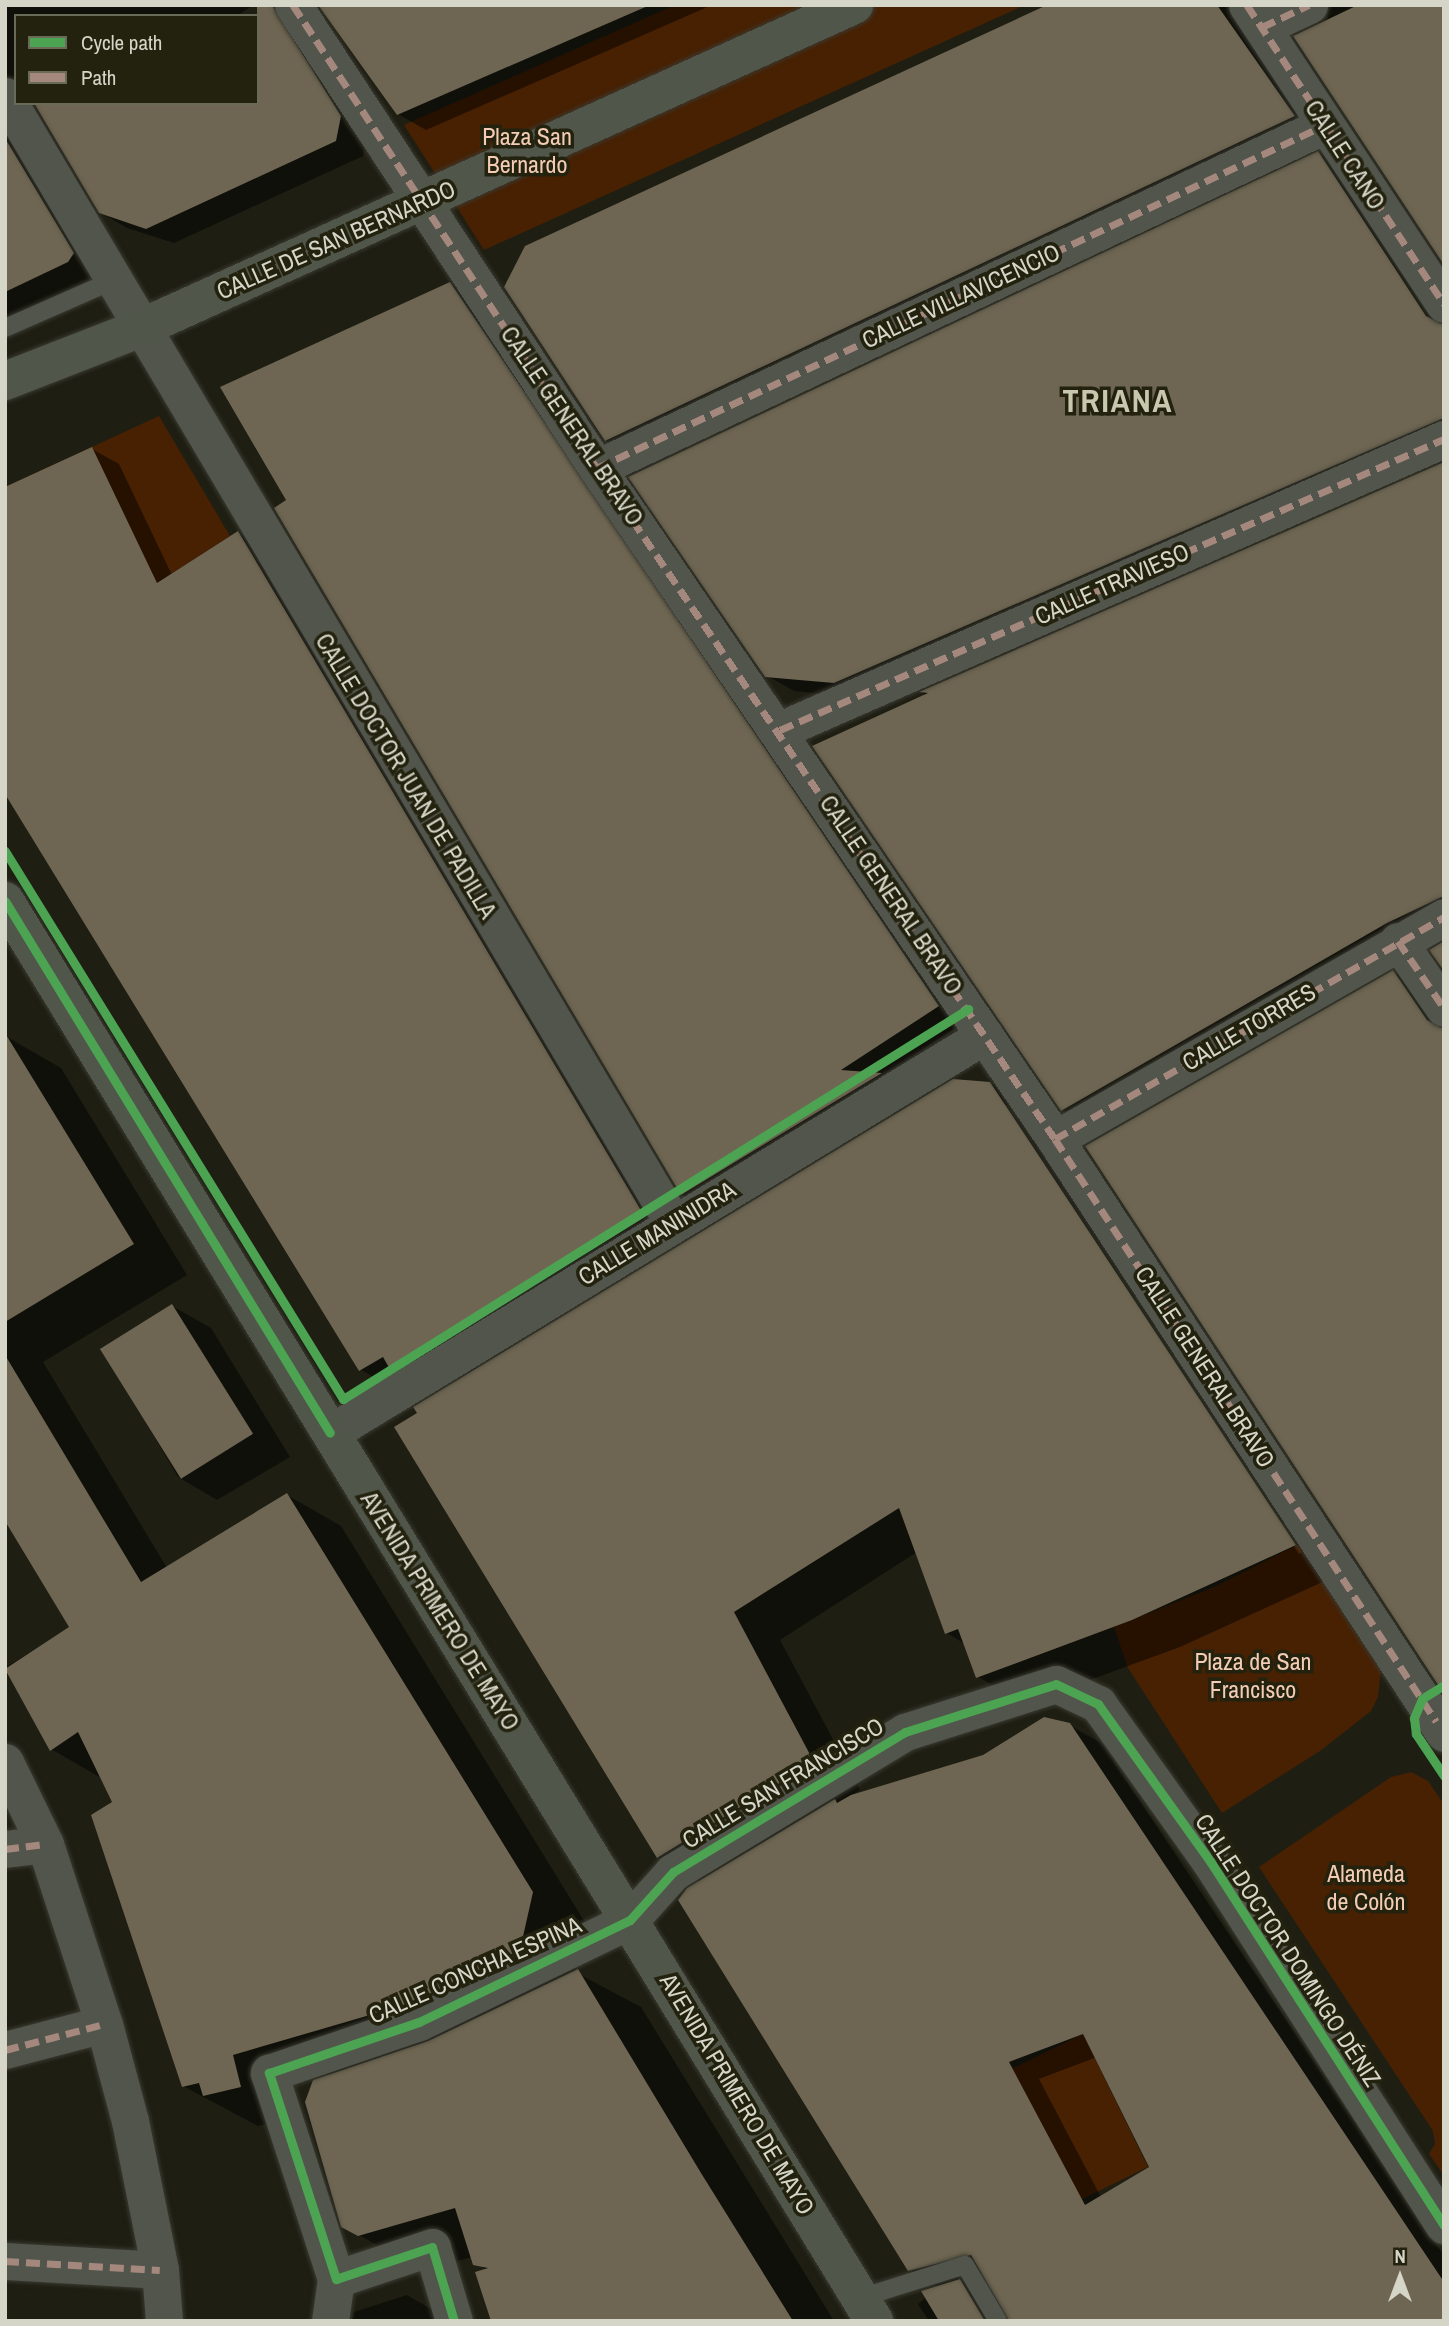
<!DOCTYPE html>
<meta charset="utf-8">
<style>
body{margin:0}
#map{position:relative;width:1449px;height:2326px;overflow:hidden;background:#1e1e13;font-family:"Archivo Narrow",sans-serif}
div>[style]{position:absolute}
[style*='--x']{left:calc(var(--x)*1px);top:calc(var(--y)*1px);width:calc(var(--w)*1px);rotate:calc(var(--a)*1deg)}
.green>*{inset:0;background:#482103;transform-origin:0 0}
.shadow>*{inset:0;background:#0007}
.building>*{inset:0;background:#6e6652;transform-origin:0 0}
.roads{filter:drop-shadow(0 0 2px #3a3a31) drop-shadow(0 0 2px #3a3a31)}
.lane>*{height:18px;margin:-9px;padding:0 9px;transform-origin:9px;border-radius:9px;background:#51554b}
.street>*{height:37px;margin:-18.5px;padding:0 18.5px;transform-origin:18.5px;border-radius:18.5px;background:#51554b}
.secondary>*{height:38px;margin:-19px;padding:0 19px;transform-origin:19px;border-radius:19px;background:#50564a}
.quiet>*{height:7px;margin-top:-3.5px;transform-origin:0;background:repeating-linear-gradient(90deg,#a5887d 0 14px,transparent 0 21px)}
.cycleway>*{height:9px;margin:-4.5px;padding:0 4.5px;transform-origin:4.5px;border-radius:4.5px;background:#4ca352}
span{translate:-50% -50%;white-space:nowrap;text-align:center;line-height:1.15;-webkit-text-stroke:7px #23220e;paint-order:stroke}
.park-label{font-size:24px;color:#f4ccb4}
.street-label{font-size:24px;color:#d5d5c8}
.district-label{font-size:32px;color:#c9c8af;font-weight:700;letter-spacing:2px}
.frame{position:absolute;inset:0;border:7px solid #d5d5c8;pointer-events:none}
.legend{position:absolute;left:14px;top:14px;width:245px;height:91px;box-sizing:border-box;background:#23220e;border:2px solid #6a6a58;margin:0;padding:9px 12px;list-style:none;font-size:21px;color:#d5d5c8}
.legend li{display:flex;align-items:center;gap:14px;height:35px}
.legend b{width:35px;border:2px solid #6a6a58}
.north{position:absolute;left:1365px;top:2242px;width:70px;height:70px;-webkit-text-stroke:5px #23220e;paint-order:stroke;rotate:0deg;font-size:19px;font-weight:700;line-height:28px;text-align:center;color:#d5d5c8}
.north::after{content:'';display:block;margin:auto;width:24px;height:32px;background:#d5d5c8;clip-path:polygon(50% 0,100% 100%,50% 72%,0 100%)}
</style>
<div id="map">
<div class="green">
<i style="clip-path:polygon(675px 5px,1025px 5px,484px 250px,404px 125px)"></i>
<i style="clip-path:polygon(159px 416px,230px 536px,130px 600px,5px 654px,5px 487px)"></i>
<i style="clip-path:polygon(1305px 1541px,1381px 1669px,1378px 1697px,1371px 1711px,1320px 1751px,1222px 1813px,1128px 1668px,1114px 1627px,1214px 1587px)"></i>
<i style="clip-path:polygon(1411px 1772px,1428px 1781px,1444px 1804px,1444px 2176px,1429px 2154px,1435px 2144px,1433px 2131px,1259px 1867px,1391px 1777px)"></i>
<i style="left:1083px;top:2034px;width:148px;height:79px;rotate:64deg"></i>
</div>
<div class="shadow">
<i style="clip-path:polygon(5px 5px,253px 5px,237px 16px,16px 16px,16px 99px,95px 277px,5px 319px)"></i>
<i style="clip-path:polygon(320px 5px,712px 5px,426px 130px,398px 114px)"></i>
<i style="clip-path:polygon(1051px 5px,1265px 5px,1321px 132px,633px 456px,606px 440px)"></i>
<i style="clip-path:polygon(1329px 5px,1444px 5px,1295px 37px,1327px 19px)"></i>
<i style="clip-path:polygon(277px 21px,304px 36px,367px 133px,363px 156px,174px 243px,127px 228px,100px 212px,257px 103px)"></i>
<i style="clip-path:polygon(1318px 153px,1346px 169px,1444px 318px,1444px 446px,862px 698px,794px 691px,766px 675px)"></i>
<i style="clip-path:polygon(450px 284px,476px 299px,964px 1022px,882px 1076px,906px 1089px,709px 1209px,682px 1194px,289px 501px)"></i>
<i style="clip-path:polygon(92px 449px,119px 464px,172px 575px,238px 533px,265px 548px,671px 1233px,387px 1385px,360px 1369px)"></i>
<i style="clip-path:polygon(1444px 464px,1444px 924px,1090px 1126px,1063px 1110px,923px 692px)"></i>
<i style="clip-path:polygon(1393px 972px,1420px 988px,1444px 1023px,1444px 1682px)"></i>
<i style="clip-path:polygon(7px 1037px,61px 1068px,187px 1275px,43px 1362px,167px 1568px,287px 1495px,341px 1526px,586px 1924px,575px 1972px,641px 2007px,834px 2321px,493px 2321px,486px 2270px,472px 2257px,423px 2271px,343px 2226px,329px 2073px,286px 2086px,294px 2117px,258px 2126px,183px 2086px,114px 1803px,103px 1779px,51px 1749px,6px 1667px,72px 1627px,5px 1516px)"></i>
<i style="clip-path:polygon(evenodd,990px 1083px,1038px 1111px,1342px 1573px,1180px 1647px,1024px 1704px,977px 1676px,965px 1644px,947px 1633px,917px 1552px,780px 1640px,860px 1790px,850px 1796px,984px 1757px,1069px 1725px,1101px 1743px,1444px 2256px,1444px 2321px,1009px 2321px,985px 2273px,961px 2281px,990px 2298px,1004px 2321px,929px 2321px,918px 2304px,939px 2287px,909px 2270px,701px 1882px,658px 1857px,396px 1428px,990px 1083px,1004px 1105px,1008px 1105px,1302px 1552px,1299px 1554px,1004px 1105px,990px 1083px,1097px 2057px,1151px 2167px,1101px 2197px,1039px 2079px,1097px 2057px)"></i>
<i style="clip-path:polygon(172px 1306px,211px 1328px,290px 1457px,217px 1500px,178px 1477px,102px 1348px)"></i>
<i style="clip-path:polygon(407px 2295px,451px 2321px,352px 2321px,354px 2312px)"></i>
</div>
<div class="building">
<i style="clip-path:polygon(257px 5px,272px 5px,341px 116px,336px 141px,146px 229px,99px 213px,34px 103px,257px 103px)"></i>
<i style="clip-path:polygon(318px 5px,650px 5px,397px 115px)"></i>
<i style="clip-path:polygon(1047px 5px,1217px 5px,1295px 116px,605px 441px,504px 287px,525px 246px)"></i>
<i style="clip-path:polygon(1358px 5px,1444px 5px,1444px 265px,1293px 36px)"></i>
<i style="clip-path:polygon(5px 138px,74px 253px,68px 262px,5px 292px)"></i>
<i style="clip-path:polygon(1318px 151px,1426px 316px,1444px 325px,1444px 418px,834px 683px,765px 677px,628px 477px)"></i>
<i style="clip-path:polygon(450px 282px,939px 1006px,841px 1070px,882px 1073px,681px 1195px,274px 508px,286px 500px,220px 387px)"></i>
<i style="clip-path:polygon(92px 447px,157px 583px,238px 531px,645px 1217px,391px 1371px,383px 1357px,359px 1371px,5px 794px,5px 487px)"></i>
<i style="clip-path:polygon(1444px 462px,1444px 896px,1387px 923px,1061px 1111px,812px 746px,928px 693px,919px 692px)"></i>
<i style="clip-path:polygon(1444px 941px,1444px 971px,1429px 950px)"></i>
<i style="clip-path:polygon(1393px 970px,1427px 1020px,1444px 1029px,1444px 1694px,1085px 1146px)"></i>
<i style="clip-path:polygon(5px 1033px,134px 1244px,5px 1322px)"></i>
<i style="clip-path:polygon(953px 1079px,990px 1082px,1296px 1545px,1132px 1620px,976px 1678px,958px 1629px,945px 1634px,899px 1508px,734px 1612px,814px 1762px,657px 1858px,394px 1427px,417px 1413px,413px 1407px)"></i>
<i style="left:172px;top:1304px;width:153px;height:85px;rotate:58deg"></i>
<i style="clip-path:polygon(5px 1355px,141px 1582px,287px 1493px,533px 1892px,520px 1950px,411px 2003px,233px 2055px,241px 2087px,203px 2096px,199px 2083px,182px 2087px,91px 1815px,112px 1802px,78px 1732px,50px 1751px,5px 1669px,69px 1627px,5px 1521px)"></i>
<i style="clip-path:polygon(evenodd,1044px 1717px,1070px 1723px,1444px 2282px,1444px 2321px,1009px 2321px,971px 2255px,908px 2271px,678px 1900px,687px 1888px,835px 1799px,837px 1803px,851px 1795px,983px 1755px,1044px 1717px,1083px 2034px,1149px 2167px,1085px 2205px,1009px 2062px,1083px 2034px)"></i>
<i style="clip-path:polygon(578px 1969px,701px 2173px,793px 2321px,491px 2321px,475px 2272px,488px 2268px,473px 2265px,455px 2208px,358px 2236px,341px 2227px,305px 2102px,313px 2080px,428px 2041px)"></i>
<i style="clip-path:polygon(960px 2279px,985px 2321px,939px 2321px,921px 2291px)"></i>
</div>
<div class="roads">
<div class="lane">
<i style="--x:5;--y:328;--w:117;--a:-23.7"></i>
<i style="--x:860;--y:2298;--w:110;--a:-17.4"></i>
<i style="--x:965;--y:2265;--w:65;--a:59.5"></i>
</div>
<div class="street">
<i style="--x:293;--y:5;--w:554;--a:56.71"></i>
<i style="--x:597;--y:468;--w:812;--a:55.68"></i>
<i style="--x:1055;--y:1139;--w:710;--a:56.78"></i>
<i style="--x:1247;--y:5;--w:358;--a:56.6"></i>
<i style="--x:1262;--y:27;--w:52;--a:-25.1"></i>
<i style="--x:5;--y:96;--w:1310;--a:59.34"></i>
<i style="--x:597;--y:468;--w:805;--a:-25.23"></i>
<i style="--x:780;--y:730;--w:725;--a:-23.67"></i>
<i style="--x:1398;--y:941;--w:81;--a:55.5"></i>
<i style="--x:1055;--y:1139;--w:448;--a:-29.7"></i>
<i style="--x:330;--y:1433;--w:766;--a:-31.28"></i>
<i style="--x:5;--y:1762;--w:91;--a:64"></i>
<i style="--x:45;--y:1844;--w:189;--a:71.9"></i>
<i style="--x:104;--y:2024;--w:100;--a:75"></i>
<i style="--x:130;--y:2121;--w:152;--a:78.6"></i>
<i style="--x:160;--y:2270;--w:51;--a:85.5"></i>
<i style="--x:5;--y:1849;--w:40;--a:-7.1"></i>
<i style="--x:5;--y:2050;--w:102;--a:-14.7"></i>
<i style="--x:5;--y:2261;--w:155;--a:3.3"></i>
<i style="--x:330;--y:2321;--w:42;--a:-81.9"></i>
<i style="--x:454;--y:2321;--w:77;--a:-106.6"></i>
<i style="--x:432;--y:2247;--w:101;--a:161.6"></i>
<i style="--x:336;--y:2279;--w:217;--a:-108"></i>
<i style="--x:269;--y:2073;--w:158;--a:-18.8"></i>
<i style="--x:419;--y:2022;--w:234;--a:-25.8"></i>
<i style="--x:630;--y:1920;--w:64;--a:-48.1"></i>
<i style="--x:673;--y:1872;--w:271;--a:-31.1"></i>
<i style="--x:905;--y:1732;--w:158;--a:-17.6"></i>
<i style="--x:1056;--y:1684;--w:47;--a:25.5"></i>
<i style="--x:1098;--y:1704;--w:193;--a:54.5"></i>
<i style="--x:1210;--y:1861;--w:433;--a:57.3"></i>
</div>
<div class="secondary">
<i style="--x:5;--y:381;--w:146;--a:-21.3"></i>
<i style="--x:141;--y:328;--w:783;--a:-24.37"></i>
<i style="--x:5;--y:901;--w:1665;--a:58.53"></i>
</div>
</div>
<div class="quiet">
<i style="--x:293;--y:5;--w:554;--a:56.71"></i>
<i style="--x:597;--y:468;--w:812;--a:55.68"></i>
<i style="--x:1055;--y:1139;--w:696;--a:56.79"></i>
<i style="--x:1247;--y:5;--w:358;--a:56.6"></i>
<i style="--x:1262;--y:27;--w:52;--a:-25.1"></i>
<i style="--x:597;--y:468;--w:805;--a:-25.23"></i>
<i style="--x:780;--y:730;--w:725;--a:-23.67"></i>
<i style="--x:1398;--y:941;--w:81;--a:55.5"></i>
<i style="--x:1055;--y:1139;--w:448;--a:-29.7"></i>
<i style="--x:5;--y:1849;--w:40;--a:-7.1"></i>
<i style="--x:5;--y:2050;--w:102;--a:-14.7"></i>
<i style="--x:5;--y:2261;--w:155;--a:3.3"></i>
</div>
<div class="cycleway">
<i style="--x:5;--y:851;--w:644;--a:58.33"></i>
<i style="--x:343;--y:1399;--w:737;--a:-31.96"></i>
<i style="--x:5;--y:901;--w:623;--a:58.58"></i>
<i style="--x:1444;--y:1685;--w:26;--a:148"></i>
<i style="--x:1422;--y:1699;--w:21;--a:113"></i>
<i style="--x:1414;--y:1718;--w:16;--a:83"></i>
<i style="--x:1416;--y:1734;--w:50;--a:56.3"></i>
<i style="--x:454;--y:2321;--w:77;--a:-106.6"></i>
<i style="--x:432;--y:2247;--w:101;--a:161.6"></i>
<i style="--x:336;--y:2279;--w:217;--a:-108"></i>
<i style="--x:269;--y:2073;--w:158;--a:-18.8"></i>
<i style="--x:419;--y:2022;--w:234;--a:-25.8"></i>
<i style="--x:630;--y:1920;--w:64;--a:-48.1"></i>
<i style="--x:673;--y:1872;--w:271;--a:-31.1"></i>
<i style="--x:905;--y:1732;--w:158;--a:-17.6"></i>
<i style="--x:1056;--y:1684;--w:47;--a:25.5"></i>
<i style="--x:1098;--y:1704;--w:193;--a:54.5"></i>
<i style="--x:1210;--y:1861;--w:433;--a:57.3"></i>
</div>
<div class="park-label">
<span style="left:527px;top:151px">Plaza San<br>Bernardo</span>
<span style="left:1253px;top:1676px">Plaza de San<br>Francisco</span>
<span style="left:1366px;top:1888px">Alameda<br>de Colón</span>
</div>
<div class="street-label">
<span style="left:1345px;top:155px;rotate:57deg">CALLE CANO</span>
<span style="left:336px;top:240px;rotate:-24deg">CALLE DE SAN BERNARDO</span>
<span style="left:961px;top:296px;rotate:-25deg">CALLE VILLAVICENCIO</span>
<span style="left:572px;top:426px;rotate:56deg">CALLE GENERAL BRAVO</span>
<span style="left:1112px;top:584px;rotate:-24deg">CALLE TRAVIESO</span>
<span style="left:406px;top:776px;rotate:59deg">CALLE DOCTOR JUAN DE PADILLA</span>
<span style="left:891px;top:895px;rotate:56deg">CALLE GENERAL BRAVO</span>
<span style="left:1249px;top:1027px;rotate:-30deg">CALLE TORRES</span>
<span style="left:657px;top:1233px;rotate:-31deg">CALLE MANINIDRA</span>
<span style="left:1205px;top:1367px;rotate:57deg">CALLE GENERAL BRAVO</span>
<span style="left:440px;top:1611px;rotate:58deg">AVENIDA PRIMERO DE MAYO</span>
<span style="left:783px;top:1783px;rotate:-31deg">CALLE SAN FRANCISCO</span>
<span style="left:1288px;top:1950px;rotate:57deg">CALLE DOCTOR DOMINGO DÉNIZ</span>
<span style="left:475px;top:1970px;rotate:-24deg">CALLE CONCHA ESPINA</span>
<span style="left:737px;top:2094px;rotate:59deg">AVENIDA PRIMERO DE MAYO</span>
</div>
<div class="district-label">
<span style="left:1118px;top:401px">TRIANA</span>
</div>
<div class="frame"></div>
<ul class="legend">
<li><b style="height:9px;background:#4ca352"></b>Cycle path</li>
<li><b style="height:9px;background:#a5887d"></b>Path</li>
</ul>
<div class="north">N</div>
</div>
